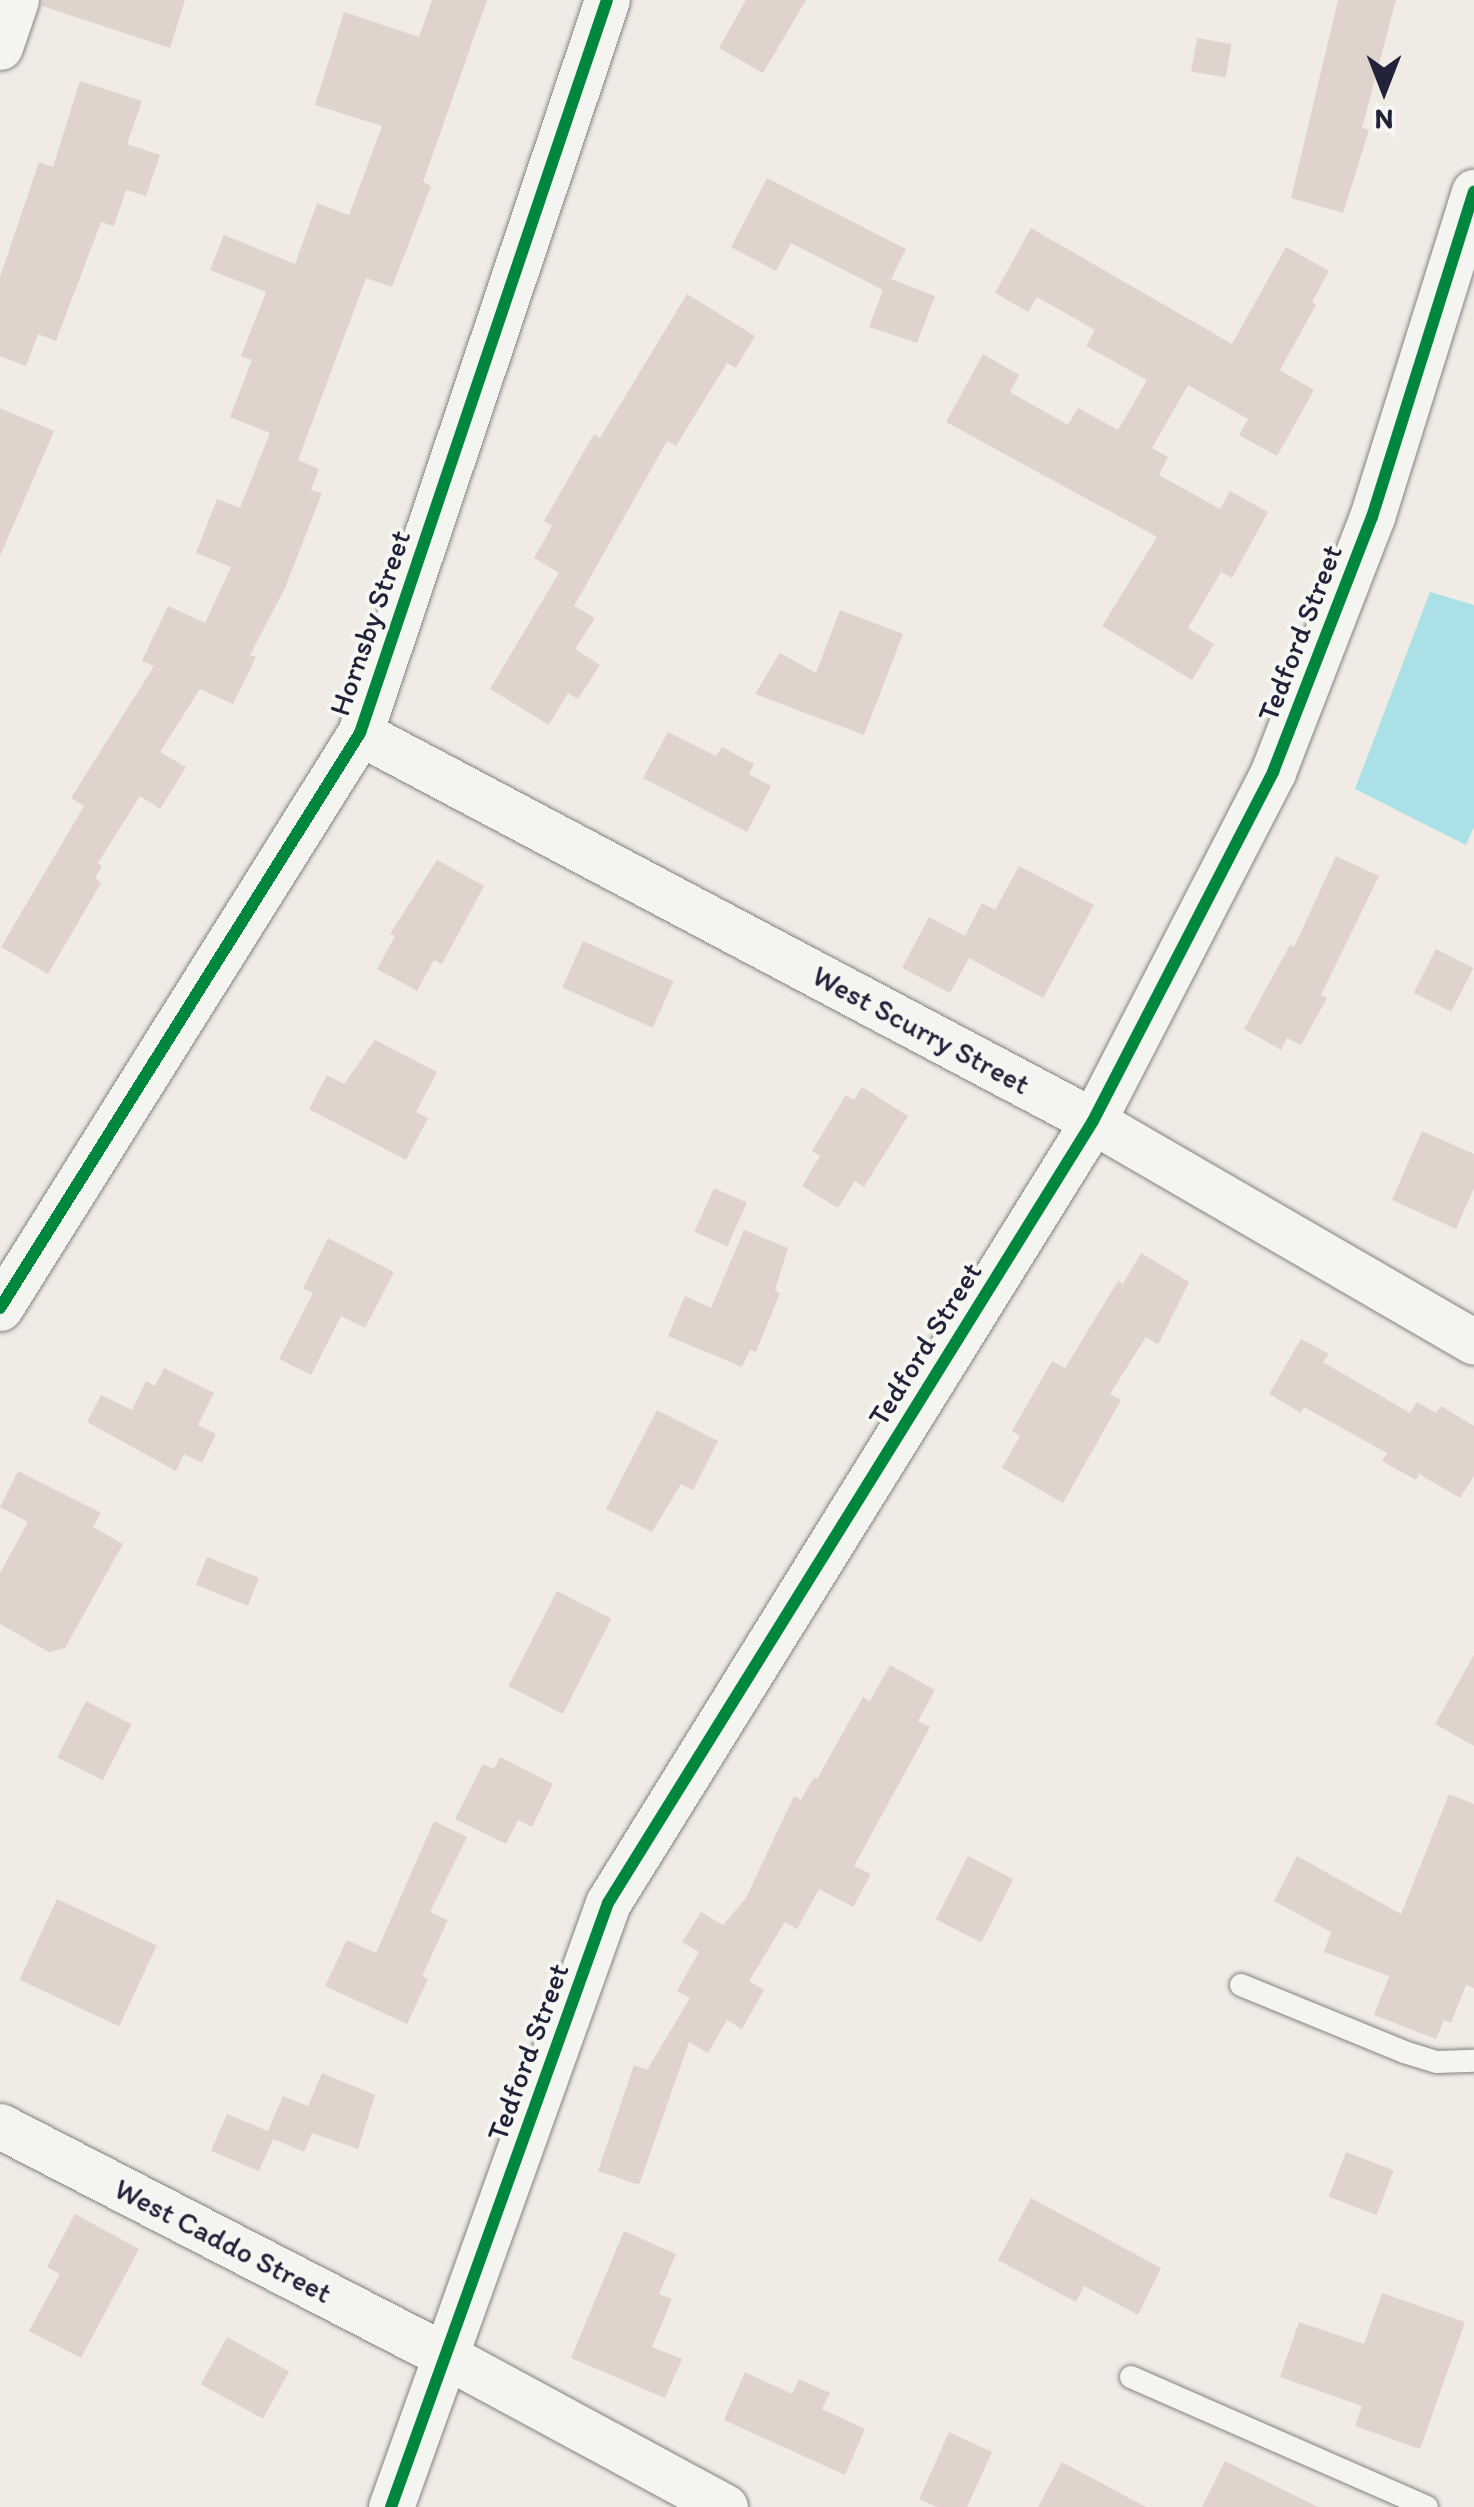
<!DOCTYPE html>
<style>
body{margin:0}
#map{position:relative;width:1474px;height:2507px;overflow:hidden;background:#f1ebe6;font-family:Itim,sans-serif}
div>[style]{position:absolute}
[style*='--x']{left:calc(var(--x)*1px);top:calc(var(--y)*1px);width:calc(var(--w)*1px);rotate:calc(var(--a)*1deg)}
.water>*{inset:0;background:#aae0e6}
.building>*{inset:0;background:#dfd3cc;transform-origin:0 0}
.roads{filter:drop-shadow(0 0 2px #848184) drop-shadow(0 0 2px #848184)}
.service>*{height:22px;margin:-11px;padding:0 11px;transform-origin:11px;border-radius:11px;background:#f4f4f1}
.minor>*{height:45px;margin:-22.5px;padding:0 22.5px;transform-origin:22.5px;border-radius:22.5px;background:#f4f4f1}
.cycleway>*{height:12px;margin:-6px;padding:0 6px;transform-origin:6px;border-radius:6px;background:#00873e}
span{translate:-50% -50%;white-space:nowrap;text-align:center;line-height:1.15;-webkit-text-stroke:8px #f6f6f2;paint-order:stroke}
.street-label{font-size:30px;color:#22223b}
.north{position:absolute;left:1334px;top:40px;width:100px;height:100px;-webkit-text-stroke:8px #f6f6f2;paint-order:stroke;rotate:180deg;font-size:28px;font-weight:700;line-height:40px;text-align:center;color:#22223b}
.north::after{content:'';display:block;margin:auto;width:35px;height:45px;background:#22223b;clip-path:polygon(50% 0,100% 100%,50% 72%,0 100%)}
</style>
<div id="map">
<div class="water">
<i style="clip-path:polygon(1430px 592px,1474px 605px,1474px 827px,1466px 845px,1355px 789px)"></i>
</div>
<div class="building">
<i style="clip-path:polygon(43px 0,185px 0,170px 48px,42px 6px)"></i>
<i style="clip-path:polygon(432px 0,487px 0,423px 182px,431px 186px,392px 287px,366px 278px,298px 460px,319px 469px,311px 490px,322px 493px,285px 588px,250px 655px,256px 657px,233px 704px,200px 689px,160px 752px,186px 767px,160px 809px,140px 796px,98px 863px,102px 866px,95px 878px,101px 883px,48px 974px,1px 947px,84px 806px,71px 798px,154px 666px,142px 661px,168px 606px,205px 623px,231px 567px,196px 553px,217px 499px,240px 508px,270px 433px,230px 417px,252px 360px,241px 356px,266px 292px,210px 270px,224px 235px,295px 264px,317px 203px,349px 215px,382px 126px,315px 105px,344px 12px,419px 37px)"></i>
<i style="clip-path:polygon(746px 0,806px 0,763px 73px,719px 48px)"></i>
<i style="clip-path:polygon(1338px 0,1396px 0,1362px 128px,1369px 130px,1343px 213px,1291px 198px)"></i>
<i style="left:1197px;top:38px;width:35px;height:34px;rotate:10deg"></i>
<i style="clip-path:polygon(80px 81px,142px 101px,127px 144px,160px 155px,146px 196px,126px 190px,114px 226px,101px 222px,56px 341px,38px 334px,26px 366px,0 356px,0 277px,39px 162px,53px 167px)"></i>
<i style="clip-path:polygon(767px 178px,906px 249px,891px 279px,935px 296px,917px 343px,869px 327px,883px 290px,791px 243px,776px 271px,731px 247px)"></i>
<i style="clip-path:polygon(1031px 228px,1232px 344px,1286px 247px,1329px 271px,1312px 302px,1316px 305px,1280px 370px,1314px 390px,1277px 456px,1239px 435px,1248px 419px,1188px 385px,1152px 448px,1168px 457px,1159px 475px,1220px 509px,1230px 491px,1268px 512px,1232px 578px,1221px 572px,1188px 628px,1214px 644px,1192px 680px,1102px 626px,1157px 537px,946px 422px,983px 354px,1019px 375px,1010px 392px,1068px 425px,1078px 408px,1118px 430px,1147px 380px,1086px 346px,1095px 330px,1037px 297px,1028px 312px,995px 293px)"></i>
<i style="clip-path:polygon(687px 294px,755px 336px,736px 368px,727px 363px,676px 446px,667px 441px,574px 606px,595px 618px,575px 649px,600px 665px,578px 699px,568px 693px,549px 725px,490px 689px,559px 573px,534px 558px,552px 526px,544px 521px,594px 434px,600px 438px)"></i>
<i style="clip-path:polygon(0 408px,54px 431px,0 556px)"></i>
<i style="clip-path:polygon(840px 610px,903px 634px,864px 735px,755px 694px,780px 653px,816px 673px)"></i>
<i style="clip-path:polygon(668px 732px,716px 756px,722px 747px,754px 764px,749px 774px,771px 786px,747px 832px,643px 778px)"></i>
<i style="clip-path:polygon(1336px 856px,1379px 876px,1321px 995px,1327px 998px,1301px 1045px,1287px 1038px,1281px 1050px,1244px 1029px,1290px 945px,1294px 947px)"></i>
<i style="clip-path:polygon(437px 860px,484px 886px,442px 964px,434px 960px,417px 991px,377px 969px,395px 936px,390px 934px)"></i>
<i style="clip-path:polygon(1019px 866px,1094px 905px,1043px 998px,969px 958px,950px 993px,902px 968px,929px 917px,965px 936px,982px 903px,995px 910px)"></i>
<i style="left:583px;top:941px;width:99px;height:51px;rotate:24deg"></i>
<i style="left:1436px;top:949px;width:42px;height:49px;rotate:27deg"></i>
<i style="clip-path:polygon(375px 1040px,437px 1072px,416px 1112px,428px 1118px,406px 1160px,309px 1109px,327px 1075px,344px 1084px)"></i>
<i style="clip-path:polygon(862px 1087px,908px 1116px,864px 1187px,855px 1181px,838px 1208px,802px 1186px,820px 1156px,812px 1151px,846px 1095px,854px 1100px)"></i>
<i style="clip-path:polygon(1422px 1131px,1474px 1154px,1474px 1188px,1456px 1229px,1392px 1200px)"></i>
<i style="left:714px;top:1188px;width:36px;height:48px;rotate:24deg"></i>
<i style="clip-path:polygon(744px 1230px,788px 1248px,775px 1290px,780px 1293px,756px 1352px,750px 1350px,742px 1367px,668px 1336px,685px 1296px,711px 1308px)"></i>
<i style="clip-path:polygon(328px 1238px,394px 1272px,365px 1328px,341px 1316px,311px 1375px,279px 1359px,313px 1293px,303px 1288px)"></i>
<i style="clip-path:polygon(1141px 1253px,1189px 1282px,1158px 1345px,1146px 1337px,1110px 1394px,1121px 1400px,1063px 1503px,1002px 1468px,1020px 1436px,1012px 1431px,1052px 1361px,1065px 1368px,1118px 1281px,1123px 1284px)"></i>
<i style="clip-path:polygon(1301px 1339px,1329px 1354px,1323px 1362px,1410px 1413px,1417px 1402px,1436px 1413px,1441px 1406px,1474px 1426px,1474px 1476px,1460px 1498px,1419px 1474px,1416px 1480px,1382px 1461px,1387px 1453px,1304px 1407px,1301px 1413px,1269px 1394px)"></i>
<i style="clip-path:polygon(164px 1368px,214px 1393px,198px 1425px,216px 1434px,202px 1463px,184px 1454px,176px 1471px,87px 1422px,101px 1395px,132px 1410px,146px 1381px,155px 1386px)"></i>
<i style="clip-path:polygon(657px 1410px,718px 1441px,693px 1490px,681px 1484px,652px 1532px,606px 1509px)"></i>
<i style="clip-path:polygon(18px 1471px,101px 1513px,93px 1527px,123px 1544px,65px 1648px,49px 1652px,0 1624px,0 1573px,28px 1522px,0 1507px)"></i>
<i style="left:207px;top:1557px;width:56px;height:30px;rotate:22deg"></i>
<i style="left:557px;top:1591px;width:61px;height:107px;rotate:27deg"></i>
<i style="clip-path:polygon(1474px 1655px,1474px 1746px,1435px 1724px)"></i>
<i style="clip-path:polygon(890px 1665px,935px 1690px,918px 1721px,930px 1727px,854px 1866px,871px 1874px,853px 1907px,819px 1889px,797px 1929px,785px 1922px,749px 1981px,764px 1990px,742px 2029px,727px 2020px,708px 2053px,689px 2042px,639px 2185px,598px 2171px,634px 2065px,647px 2070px,690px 1998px,677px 1991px,699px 1952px,682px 1942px,701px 1912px,723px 1925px,746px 1898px,794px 1796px,801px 1800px,814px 1777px,817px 1779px,863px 1697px,870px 1701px)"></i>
<i style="left:86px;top:1701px;width:51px;height:63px;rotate:27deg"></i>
<i style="clip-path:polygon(500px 1757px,553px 1784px,532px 1827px,518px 1820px,506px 1844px,455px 1819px,483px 1764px,494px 1769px)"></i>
<i style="clip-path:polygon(1449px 1794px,1474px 1804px,1474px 1988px,1466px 1985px,1451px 2023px,1444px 2020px,1436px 2039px,1374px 2015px,1389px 1976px,1324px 1952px,1331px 1932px,1274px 1901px,1297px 1856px,1401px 1914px)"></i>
<i style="clip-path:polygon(434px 1821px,467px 1837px,430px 1912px,448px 1920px,422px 1976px,428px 1979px,407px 2024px,325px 1986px,347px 1940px,376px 1953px)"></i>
<i style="left:968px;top:1856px;width:51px;height:71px;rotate:27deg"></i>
<i style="left:57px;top:1899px;width:110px;height:89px;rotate:25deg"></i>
<i style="clip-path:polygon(322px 2073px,375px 2095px,358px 2149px,312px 2133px,304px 2152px,273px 2139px,259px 2171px,211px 2151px,227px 2114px,268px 2131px,283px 2096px,308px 2106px)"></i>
<i style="left:1346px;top:2152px;width:51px;height:48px;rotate:21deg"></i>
<i style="clip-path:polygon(1031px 2198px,1161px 2268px,1138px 2315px,1084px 2286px,1076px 2302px,998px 2260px)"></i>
<i style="clip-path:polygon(75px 2214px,139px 2249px,81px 2358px,29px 2331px,60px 2274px,47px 2267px)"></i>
<i style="clip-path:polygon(624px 2231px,676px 2254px,659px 2294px,672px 2299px,652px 2347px,682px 2359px,665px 2398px,571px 2358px)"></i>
<i style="clip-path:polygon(1382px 2293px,1465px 2322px,1420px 2449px,1355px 2426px,1362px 2406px,1280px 2377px,1299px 2322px,1364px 2344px)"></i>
<i style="left:227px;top:2337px;width:71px;height:54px;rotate:29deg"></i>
<i style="clip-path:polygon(745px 2372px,792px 2394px,799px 2379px,830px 2393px,822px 2409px,865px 2429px,845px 2475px,724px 2420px)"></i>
<i style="clip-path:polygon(949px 2432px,992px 2452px,967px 2507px,937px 2507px,919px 2499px)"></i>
<i style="clip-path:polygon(1225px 2461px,1318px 2507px,1202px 2507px)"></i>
<i style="clip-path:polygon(1062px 2462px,1146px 2507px,1038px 2507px)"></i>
</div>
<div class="roads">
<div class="service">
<i style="--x:1241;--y:1985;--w:176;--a:22.3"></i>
<i style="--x:1404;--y:2052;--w:34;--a:17"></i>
<i style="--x:1437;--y:2062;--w:37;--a:-2"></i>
<i style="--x:1131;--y:2377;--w:323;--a:23.7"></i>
</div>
<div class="minor">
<i style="--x:0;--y:47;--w:50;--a:-71.2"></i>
<i style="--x:360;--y:733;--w:829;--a:27.89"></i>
<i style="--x:1093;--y:1121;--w:440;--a:30.1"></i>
<i style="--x:0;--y:1308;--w:678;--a:-57.95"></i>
<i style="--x:360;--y:733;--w:773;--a:-71.38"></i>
<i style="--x:0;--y:2126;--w:502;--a:27.28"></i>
<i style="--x:446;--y:2356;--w:317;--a:28.4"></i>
<i style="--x:391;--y:2507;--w:642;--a:-70.24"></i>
<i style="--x:608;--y:1903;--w:920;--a:-58.19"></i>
<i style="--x:1093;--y:1121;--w:393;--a:-62.7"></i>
<i style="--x:1273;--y:772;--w:274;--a:-68.8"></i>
<i style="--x:1372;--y:517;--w:341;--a:-72.6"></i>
</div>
</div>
<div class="cycleway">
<i style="--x:0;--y:1308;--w:678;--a:-57.95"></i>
<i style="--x:360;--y:733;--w:773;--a:-71.38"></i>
<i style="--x:391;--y:2507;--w:642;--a:-70.24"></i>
<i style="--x:608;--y:1903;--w:920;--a:-58.19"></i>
<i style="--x:1093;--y:1121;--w:393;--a:-62.7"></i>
<i style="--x:1273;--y:772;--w:274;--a:-68.8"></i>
<i style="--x:1372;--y:517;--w:341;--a:-72.6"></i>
</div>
<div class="street-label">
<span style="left:370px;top:623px;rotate:-71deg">Hornsby Street</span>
<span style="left:1300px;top:633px;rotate:-69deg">Tedford Street</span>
<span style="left:921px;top:1030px;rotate:28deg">West Scurry Street</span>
<span style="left:925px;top:1344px;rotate:-58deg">Tedford Street</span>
<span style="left:528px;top:2052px;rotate:-70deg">Tedford Street</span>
<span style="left:223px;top:2241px;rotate:27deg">West Caddo Street</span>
</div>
<div class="north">N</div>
</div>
